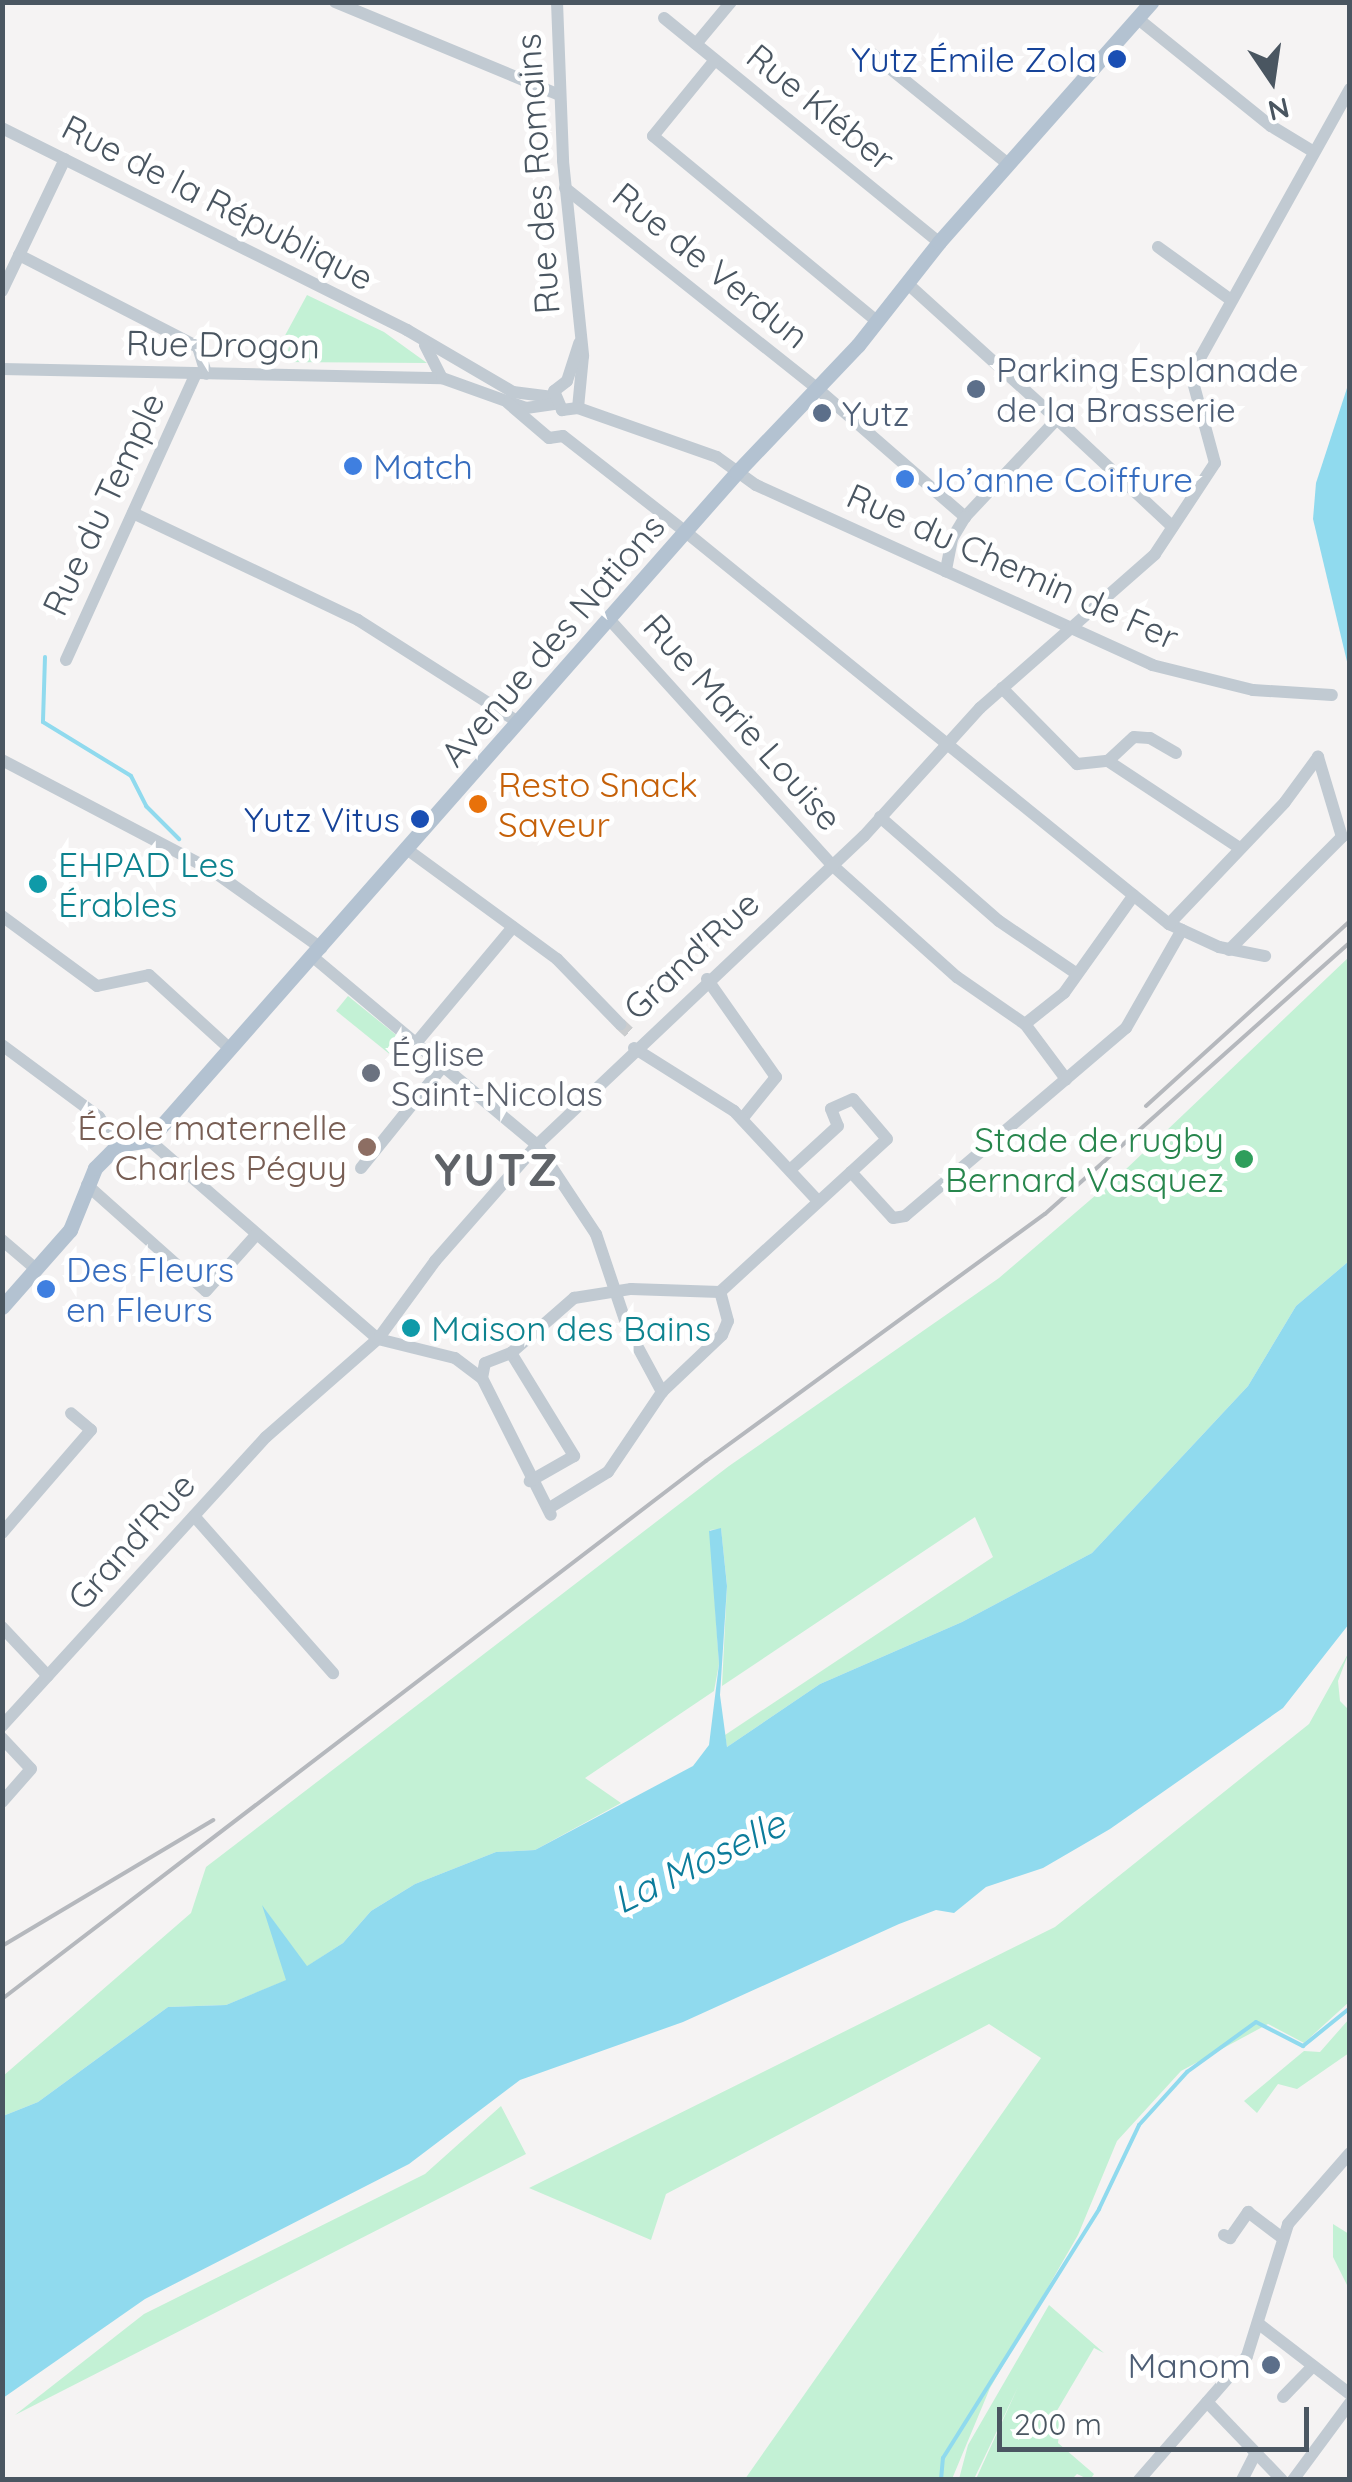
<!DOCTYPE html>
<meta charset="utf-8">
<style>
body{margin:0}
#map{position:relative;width:1352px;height:2482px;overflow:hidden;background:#f5f3f3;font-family:Quicksand,sans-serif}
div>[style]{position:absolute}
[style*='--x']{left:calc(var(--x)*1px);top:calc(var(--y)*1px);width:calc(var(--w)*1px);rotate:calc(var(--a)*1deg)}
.green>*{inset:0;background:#c3f1d5;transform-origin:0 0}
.water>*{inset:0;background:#90daee}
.stream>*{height:4px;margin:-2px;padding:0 2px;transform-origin:2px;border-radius:2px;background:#90daee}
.minor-tunnel>*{height:12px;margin-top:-6px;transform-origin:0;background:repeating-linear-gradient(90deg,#caccce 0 12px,transparent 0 18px)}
.minor>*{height:12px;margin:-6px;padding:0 6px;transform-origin:6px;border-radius:6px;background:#c1cad2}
.major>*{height:15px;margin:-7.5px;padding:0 7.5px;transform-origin:7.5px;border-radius:7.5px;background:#b3c2d1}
.rail>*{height:4px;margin:-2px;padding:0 2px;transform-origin:2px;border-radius:2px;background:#b5b8bd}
.dots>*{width:28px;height:28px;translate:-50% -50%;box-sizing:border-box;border:5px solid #fff;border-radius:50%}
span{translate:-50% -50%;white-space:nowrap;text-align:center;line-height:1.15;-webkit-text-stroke:10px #fff;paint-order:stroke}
.transit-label{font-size:35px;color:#164399}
.right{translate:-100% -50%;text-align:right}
.street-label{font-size:35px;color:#4a5661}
.service-label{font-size:35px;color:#4e5e75}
.left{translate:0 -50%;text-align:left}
.shop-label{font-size:35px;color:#366cbe}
.food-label{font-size:35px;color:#c56008}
.culture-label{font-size:35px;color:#0d838f}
.worship-label{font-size:35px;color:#5b616d}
.education-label{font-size:35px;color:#785e54}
.leisure-label{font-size:35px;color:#27864d}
.water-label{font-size:38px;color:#0c7c9b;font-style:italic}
.district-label{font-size:45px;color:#5f6368;font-weight:700;letter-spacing:2.5px}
.frame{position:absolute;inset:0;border:5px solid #4a5661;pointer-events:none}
.north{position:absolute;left:1222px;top:30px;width:100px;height:100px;-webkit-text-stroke:8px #fff;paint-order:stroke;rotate:167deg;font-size:28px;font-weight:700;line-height:40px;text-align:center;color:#4a5661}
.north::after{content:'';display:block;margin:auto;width:35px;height:45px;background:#4a5661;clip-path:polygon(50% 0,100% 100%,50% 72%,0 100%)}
.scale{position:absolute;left:997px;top:2407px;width:312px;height:45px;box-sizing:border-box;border:5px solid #4a5661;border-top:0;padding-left:12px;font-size:30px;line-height:35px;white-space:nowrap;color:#4a5661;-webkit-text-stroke:8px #fff;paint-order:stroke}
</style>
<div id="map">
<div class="green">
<i style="clip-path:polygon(307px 295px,384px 332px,427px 363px,283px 362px,290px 345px,282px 341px)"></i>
<i style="clip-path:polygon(1349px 957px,1349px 1261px,1296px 1306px,1248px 1386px,1092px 1553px,962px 1622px,820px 1684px,727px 1747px,725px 1735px,993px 1557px,975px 1517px,722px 1686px,727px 1585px,721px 1529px,710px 1530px,719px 1664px,714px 1691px,585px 1778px,621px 1803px,535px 1850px,496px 1852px,415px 1884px,371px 1911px,343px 1943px,306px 1967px,264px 1908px,287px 1980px,226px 2005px,168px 2007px,38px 2102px,3px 2116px,3px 2076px,191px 1913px,206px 1867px,729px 1466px,999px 1278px,1124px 1171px)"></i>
<i style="left:348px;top:996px;width:72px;height:19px;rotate:39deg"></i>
<i style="clip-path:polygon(1349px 1652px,1338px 1681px,1340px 1701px,1350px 1711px,1349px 2002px,1304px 2043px,1268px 2024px,1181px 2071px,1117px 2141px,1078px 2235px,990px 2388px,952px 2479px,745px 2479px,1041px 2058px,989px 2024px,666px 2194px,651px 2240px,529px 2188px,1055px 1927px,1309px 1724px)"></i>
<i style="clip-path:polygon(1349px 2019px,1349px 2053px,1297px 2089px,1278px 2084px,1257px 2113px,1244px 2101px,1304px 2051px,1320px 2052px)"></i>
<i style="clip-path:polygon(501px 2106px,526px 2154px,15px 2415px,144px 2314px,425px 2174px)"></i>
<i style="clip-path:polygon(1333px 2224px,1349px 2234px,1349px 2289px,1333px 2257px)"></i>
<i style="clip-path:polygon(1049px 2305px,1104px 2353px,1094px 2348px,1055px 2414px,1061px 2418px,1058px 2443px,1094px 2474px,1090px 2480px,1077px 2474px,1072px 2479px,976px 2479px,1018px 2387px,974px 2479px,959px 2479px,968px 2445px)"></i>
</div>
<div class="water">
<i style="clip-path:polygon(1349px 382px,1350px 382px,1349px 670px,1313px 519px,1316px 483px)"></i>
<i style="clip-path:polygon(1349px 1261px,1349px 1624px,1283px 1708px,1110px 1829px,1043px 1868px,986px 1887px,954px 1913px,936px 1910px,899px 1924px,683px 2022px,520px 2080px,409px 2164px,145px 2299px,3px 2398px,3px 2116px,38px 2102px,168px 2007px,226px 2005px,286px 1980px,262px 1905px,307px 1966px,343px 1943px,371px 1911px,415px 1884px,496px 1852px,535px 1850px,693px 1766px,709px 1745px,719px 1664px,709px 1531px,721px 1528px,727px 1586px,720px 1695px,727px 1747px,820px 1684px,962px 1622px,1092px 1553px,1248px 1386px,1296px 1306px)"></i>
</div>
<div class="stream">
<i style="--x:45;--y:657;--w:65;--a:91.8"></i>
<i style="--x:43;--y:722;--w:103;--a:31.5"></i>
<i style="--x:131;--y:776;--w:34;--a:63"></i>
<i style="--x:146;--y:806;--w:47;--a:45"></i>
<i style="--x:941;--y:2480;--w:22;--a:-85"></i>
<i style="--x:943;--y:2458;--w:294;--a:-57.9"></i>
<i style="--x:1099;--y:2209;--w:93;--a:-64.5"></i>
<i style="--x:1139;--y:2125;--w:72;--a:-47.8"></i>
<i style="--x:1187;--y:2072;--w:85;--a:-35.9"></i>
<i style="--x:1256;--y:2022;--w:53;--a:27.1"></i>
<i style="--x:1303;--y:2046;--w:60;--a:-39"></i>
</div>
<div class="minor-tunnel">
<i style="--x:620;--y:1024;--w:16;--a:43"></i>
</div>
<div class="minor">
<i style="--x:335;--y:2;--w:243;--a:22.5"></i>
<i style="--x:557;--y:2;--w:159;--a:87.8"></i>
<i style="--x:563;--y:161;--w:196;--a:84.1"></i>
<i style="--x:583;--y:356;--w:52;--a:95.5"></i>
<i style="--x:664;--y:18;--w:355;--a:39.2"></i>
<i style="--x:1137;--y:18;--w:172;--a:38.9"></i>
<i style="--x:1271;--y:126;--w:50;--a:31.2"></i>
<i style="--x:696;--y:44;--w:55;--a:-50.2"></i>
<i style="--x:871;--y:53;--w:176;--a:39"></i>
<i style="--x:715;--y:60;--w:98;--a:129.2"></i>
<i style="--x:653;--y:136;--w:292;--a:39.6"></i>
<i style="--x:2;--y:128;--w:453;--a:26.5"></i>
<i style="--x:407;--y:330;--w:123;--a:30.3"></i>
<i style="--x:513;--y:392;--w:40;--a:7.1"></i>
<i style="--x:565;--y:188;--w:325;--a:38.5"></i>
<i style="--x:819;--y:390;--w:194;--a:41"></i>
<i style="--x:1158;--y:247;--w:90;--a:36"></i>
<i style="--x:19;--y:255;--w:201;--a:27.2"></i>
<i style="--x:198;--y:347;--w:28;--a:73"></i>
<i style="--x:909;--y:285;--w:200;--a:42.2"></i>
<i style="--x:1057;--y:419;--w:134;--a:133.2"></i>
<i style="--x:965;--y:517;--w:26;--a:121"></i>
<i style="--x:952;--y:539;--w:33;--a:101"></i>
<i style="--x:2;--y:291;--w:146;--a:-64.5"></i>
<i style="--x:425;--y:345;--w:37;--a:63"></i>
<i style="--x:2;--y:369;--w:440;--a:1.2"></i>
<i style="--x:442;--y:378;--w:89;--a:19.7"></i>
<i style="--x:526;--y:408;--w:30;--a:-8"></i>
<i style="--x:567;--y:381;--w:16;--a:142"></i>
<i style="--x:554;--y:391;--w:21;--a:67"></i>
<i style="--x:562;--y:410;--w:16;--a:-7"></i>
<i style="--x:578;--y:408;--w:147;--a:19.4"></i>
<i style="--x:717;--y:457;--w:48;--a:35.7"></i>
<i style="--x:756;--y:485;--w:435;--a:24.4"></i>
<i style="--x:1152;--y:665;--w:104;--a:13.9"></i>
<i style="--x:1253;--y:690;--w:79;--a:3.6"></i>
<i style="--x:567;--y:381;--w:40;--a:-72"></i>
<i style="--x:508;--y:403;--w:54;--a:40.5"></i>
<i style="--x:549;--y:438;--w:14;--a:-8"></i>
<i style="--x:563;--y:436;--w:157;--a:38"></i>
<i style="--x:687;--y:533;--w:621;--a:39.05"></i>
<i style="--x:1169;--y:924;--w:55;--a:24.7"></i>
<i style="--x:1219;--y:947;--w:47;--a:11.1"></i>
<i style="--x:1057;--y:419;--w:158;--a:43"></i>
<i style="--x:133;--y:513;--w:249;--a:25.4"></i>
<i style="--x:358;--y:620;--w:190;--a:32.5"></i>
<i style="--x:609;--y:619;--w:332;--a:47.8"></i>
<i style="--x:832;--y:865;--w:168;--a:41.9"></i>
<i style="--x:957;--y:977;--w:83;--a:34.7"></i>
<i style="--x:1025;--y:1024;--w:69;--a:53.3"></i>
<i style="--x:66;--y:660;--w:314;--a:-65.6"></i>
<i style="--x:1002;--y:688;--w:107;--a:45.4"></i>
<i style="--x:1077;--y:764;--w:31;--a:-6"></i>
<i style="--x:1108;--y:761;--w:156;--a:33.5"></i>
<i style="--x:2;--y:760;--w:238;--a:27.7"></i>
<i style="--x:213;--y:871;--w:133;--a:35.5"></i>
<i style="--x:1108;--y:761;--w:35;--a:-43"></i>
<i style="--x:1134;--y:737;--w:16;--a:4"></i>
<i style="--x:1150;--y:738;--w:30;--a:30"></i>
<i style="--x:880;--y:817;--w:158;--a:41.2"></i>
<i style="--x:999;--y:921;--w:94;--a:34.2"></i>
<i style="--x:408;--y:850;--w:185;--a:36.2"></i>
<i style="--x:557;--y:959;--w:91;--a:45.9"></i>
<i style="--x:2;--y:916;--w:118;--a:36.4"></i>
<i style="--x:97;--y:986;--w:53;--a:-11.9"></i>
<i style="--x:149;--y:975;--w:110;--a:42.4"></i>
<i style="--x:1169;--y:924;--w:168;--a:-46.4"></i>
<i style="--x:1285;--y:802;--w:56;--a:-53.7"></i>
<i style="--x:1229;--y:950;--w:160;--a:-45"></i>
<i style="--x:1342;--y:837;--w:84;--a:-106.7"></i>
<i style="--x:313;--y:957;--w:292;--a:40"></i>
<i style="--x:537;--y:1145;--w:107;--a:56.5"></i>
<i style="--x:596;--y:1234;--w:100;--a:71.4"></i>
<i style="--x:628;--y:1329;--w:72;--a:61.6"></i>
<i style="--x:707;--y:979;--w:120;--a:54.9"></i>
<i style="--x:776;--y:1077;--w:54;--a:129"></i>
<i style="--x:1025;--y:1024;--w:50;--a:-38.5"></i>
<i style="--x:1064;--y:993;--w:120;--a:-54.5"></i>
<i style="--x:416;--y:1043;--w:151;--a:-50.1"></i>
<i style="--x:2;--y:1045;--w:121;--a:36.6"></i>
<i style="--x:99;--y:1117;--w:34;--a:56"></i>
<i style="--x:634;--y:1048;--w:118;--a:32.2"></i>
<i style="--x:734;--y:1111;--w:123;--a:47"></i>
<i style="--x:149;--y:1140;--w:303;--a:41"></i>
<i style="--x:378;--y:1339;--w:79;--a:13.9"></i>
<i style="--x:455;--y:1358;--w:34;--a:37"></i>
<i style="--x:482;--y:1378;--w:153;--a:63.3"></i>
<i style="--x:361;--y:1168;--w:131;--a:-51.2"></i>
<i style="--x:851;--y:1172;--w:62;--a:47.6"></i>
<i style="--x:893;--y:1218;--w:12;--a:-9"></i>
<i style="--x:905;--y:1216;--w:290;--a:-40.4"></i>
<i style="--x:1126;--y:1028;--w:113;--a:-60.3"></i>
<i style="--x:87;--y:1185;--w:159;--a:41.7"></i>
<i style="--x:206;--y:1291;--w:76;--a:-48.2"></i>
<i style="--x:2;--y:1240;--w:45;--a:40.5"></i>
<i style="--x:720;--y:1292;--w:226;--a:-42.5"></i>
<i style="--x:887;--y:1139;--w:52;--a:-130.4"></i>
<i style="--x:853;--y:1099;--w:24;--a:156"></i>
<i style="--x:831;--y:1109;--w:18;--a:68"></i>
<i style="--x:838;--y:1126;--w:65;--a:137.5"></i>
<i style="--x:511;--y:1353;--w:121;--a:58.5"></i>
<i style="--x:574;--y:1456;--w:51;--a:150.4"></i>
<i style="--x:482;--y:1378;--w:15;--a:-79"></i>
<i style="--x:485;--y:1363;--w:28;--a:-21"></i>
<i style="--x:511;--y:1353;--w:84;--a:-41.1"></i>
<i style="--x:574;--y:1298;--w:58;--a:-9"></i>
<i style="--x:631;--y:1289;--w:89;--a:1.9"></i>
<i style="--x:662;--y:1392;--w:83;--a:-43.5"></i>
<i style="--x:722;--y:1335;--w:15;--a:-67"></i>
<i style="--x:728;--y:1321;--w:30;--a:-105"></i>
<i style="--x:551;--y:1507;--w:67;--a:-31.6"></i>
<i style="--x:608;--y:1472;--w:97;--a:-56"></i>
<i style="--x:194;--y:1516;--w:210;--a:48.5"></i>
<i style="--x:2;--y:1533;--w:136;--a:-49.2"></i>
<i style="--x:91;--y:1430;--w:26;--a:-140"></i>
<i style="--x:2;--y:1627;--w:67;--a:46.8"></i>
<i style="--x:2;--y:1726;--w:391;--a:-47.6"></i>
<i style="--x:266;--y:1437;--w:149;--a:-41.2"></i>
<i style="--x:378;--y:1339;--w:97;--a:-53.8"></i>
<i style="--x:435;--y:1261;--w:154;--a:-48.7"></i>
<i style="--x:537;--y:1145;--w:450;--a:-43.4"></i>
<i style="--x:864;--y:836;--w:173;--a:-47.8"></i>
<i style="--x:980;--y:708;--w:233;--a:-41.3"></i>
<i style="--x:1155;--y:554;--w:109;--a:-56.6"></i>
<i style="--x:1215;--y:463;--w:84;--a:-105.2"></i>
<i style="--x:1193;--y:382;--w:23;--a:-75"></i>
<i style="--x:1199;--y:360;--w:310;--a:-60.9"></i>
<i style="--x:2;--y:1738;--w:42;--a:46.9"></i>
<i style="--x:31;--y:1769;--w:44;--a:131.3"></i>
<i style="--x:1224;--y:2235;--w:7;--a:27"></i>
<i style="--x:1230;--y:2238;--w:32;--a:-55"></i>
<i style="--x:1248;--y:2212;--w:41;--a:37.1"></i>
<i style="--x:1259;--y:2324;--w:115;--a:37.6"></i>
<i style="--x:1283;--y:2397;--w:43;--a:-45.9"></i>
<i style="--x:1207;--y:2402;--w:108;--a:46.1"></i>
<i style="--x:1139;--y:2480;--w:164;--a:-48.9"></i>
<i style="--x:1247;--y:2356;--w:138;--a:-72.7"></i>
<i style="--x:1288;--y:2224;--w:94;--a:-48.9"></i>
<i style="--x:1242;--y:2480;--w:29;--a:-63"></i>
<i style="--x:1293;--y:2480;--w:96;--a:-53.5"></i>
</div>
<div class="major">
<i style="--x:2;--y:1307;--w:103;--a:-48.6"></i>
<i style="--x:70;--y:1230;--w:67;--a:-68"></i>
<i style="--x:95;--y:1168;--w:33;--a:-45"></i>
<i style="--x:118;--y:1145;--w:31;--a:-9"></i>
<i style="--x:149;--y:1140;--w:890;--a:-48.64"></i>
<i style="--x:737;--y:472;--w:175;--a:-46.4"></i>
<i style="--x:858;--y:345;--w:131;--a:-51.8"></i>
<i style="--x:939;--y:242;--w:320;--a:-48.5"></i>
</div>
<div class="rail">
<i style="--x:1146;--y:1106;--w:275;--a:-42.2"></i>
<i style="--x:2;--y:1946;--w:246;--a:-30.8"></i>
<i style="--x:2;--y:1999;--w:886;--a:-37.39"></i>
<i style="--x:706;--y:1461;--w:419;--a:-36.1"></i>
<i style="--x:1045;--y:1214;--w:409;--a:-41.7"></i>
</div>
<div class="dots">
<i style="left:1117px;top:59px;background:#1a4fb4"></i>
<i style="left:976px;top:389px;background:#5c6f8a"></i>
<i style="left:822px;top:413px;background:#5c6f8a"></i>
<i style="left:353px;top:466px;background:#3f7fe0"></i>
<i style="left:905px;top:479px;background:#3f7fe0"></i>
<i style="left:478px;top:804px;background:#e8710a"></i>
<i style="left:420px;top:819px;background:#1a4fb4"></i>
<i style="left:38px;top:884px;background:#0f9aa8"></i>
<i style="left:371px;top:1073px;background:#6b7280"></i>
<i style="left:367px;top:1147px;background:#8d6e63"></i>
<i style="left:1244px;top:1159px;background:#2e9e5b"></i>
<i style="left:46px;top:1289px;background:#3f7fe0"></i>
<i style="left:411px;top:1328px;background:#0f9aa8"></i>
<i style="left:1271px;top:2365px;background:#5c6f8a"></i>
</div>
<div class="transit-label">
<span class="right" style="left:1097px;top:59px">Yutz Émile Zola</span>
<span class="right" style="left:400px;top:819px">Yutz Vitus</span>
</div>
<div class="street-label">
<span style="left:821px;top:107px;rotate:39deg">Rue Kléber</span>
<span style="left:537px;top:174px;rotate:-94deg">Rue des Romains</span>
<span style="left:218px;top:202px;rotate:27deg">Rue de la République</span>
<span style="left:711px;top:265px;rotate:39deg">Rue de Verdun</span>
<span style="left:223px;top:344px;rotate:1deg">Rue Drogon</span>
<span style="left:103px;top:504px;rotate:-65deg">Rue du Temple</span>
<span style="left:1013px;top:566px;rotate:24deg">Rue du Chemin de Fer</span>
<span style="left:552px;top:640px;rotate:-49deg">Avenue des Nations</span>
<span style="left:743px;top:722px;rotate:48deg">Rue Marie Louise</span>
<span style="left:691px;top:955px;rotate:-43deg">Grand'Rue</span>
<span style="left:131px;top:1541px;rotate:-48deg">Grand'Rue</span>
</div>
<div class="service-label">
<span class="left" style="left:996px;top:389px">Parking Esplanade<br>de la Brasserie</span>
<span class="left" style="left:842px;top:413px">Yutz</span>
<span class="right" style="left:1251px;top:2365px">Manom</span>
</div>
<div class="shop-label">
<span class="left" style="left:373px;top:466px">Match</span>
<span class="left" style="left:925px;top:479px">Jo’anne Coiffure</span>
<span class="left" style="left:66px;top:1289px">Des Fleurs<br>en Fleurs</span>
</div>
<div class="food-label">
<span class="left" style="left:498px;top:804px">Resto Snack<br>Saveur</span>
</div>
<div class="culture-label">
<span class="left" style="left:58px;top:884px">EHPAD Les<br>Érables</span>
<span class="left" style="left:431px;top:1328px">Maison des Bains</span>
</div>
<div class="worship-label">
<span class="left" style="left:391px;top:1073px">Église<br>Saint-Nicolas</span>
</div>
<div class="education-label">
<span class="right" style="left:347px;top:1147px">École maternelle<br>Charles Péguy</span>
</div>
<div class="leisure-label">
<span class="right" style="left:1224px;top:1159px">Stade de rugby<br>Bernard Vasquez</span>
</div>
<div class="water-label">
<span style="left:699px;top:1862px;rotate:-26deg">La Moselle</span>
</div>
<div class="district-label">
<span style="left:497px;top:1170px">YUTZ</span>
</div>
<div class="frame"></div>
<div class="north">N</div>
<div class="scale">200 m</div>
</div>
